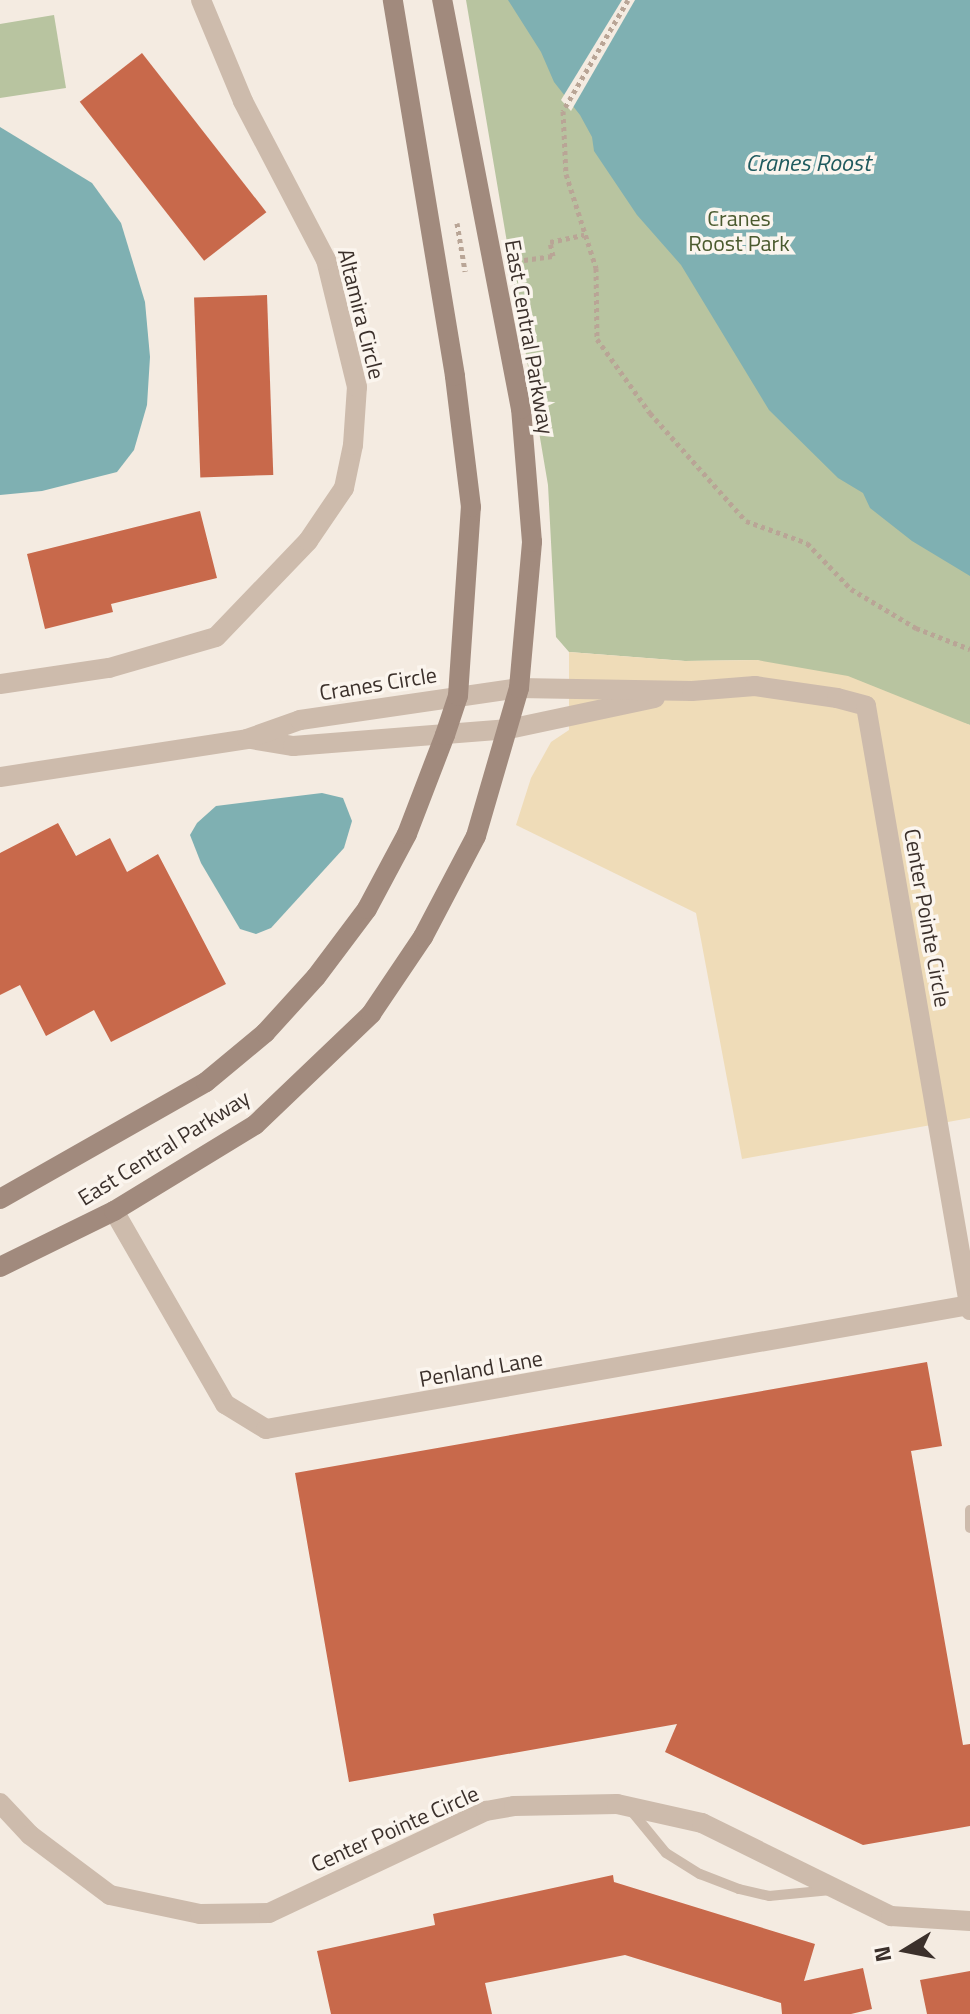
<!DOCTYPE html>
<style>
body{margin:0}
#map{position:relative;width:970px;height:2014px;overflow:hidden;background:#f4ebe1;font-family:"Titillium Web",sans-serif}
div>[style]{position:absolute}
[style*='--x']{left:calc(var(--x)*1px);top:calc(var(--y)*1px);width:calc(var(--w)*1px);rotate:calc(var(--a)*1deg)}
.green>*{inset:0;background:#b8c4a0}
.sand>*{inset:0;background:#efdcb8}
.water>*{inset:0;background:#7fb0b2}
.pier>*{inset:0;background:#f4ebe1}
.building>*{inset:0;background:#c8694b;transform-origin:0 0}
.path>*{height:5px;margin-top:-2.5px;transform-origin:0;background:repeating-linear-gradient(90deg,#b9a596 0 4px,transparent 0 8px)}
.service>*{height:10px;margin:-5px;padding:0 5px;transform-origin:5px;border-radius:5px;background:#cdbbac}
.minor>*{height:20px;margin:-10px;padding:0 10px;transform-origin:10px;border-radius:10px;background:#cdbbac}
.secondary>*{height:20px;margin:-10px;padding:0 10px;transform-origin:10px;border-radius:10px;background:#a18a7d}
span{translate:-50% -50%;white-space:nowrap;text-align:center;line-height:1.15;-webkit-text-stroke:7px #fbf5ee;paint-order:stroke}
.park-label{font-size:22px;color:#4a5a2e}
.street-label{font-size:22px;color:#3b302b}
.water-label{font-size:24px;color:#1f5a5e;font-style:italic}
.north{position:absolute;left:866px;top:1910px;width:80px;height:80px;-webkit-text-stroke:6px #fbf5ee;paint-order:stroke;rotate:260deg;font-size:22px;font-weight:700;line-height:32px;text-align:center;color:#3b302b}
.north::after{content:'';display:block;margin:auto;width:28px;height:36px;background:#3b302b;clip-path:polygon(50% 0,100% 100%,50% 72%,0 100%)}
</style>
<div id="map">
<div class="green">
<i style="clip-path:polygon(466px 0,970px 0,970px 725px,757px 660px,685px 661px,569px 652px,556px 637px,548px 485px)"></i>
<i style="clip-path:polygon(54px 15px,66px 88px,0 98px,0 24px)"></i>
</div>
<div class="sand">
<i style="clip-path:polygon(569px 652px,685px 661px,757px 660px,848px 676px,970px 725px,970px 1118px,742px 1159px,696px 913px,516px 825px,531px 778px,551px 742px,569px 730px)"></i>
</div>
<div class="water">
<i style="clip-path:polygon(508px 0,970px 0,970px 576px,912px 541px,870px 508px,863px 493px,838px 478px,769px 410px,681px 265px,637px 215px,594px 151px,592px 137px,580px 115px,554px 82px,541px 52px)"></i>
<i style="clip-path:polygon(0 127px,92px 183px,121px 223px,145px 302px,150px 357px,147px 405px,134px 450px,117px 472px,42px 491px,0 495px)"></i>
<i style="clip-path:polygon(322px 793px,343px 798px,352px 821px,344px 848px,271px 928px,256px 934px,240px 929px,201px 863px,190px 835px,197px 823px,216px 806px)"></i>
</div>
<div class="pier">
<i style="clip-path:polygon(622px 0,635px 0,571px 111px,561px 100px)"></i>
</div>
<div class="building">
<i style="left:142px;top:53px;width:202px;height:79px;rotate:52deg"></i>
<i style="left:267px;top:295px;width:180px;height:73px;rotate:88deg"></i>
<i style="clip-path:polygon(200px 511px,217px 578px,111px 604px,113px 612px,45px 629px,27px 554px)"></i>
<i style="clip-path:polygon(58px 823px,76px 856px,110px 838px,127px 872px,158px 854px,226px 984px,111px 1042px,94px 1010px,46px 1036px,20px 985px,0 995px,0 853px)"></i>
<i style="clip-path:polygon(927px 1362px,942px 1446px,911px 1451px,963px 1745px,970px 1744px,970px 1826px,863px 1845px,665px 1752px,677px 1724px,349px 1782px,295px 1473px)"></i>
<i style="clip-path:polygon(613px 1875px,614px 1882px,815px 1944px,804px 1981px,863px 1968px,872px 2009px,851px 2014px,782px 2014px,781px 2003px,625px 1955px,485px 1983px,492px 2014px,331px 2014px,317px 1951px,435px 1925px,433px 1914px)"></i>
<i style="clip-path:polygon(970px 1971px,970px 2014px,927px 2014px,920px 1980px)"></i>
</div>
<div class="path">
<i style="--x:628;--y:0;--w:129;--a:120.4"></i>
<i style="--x:563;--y:111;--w:63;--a:87.3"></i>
<i style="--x:566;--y:174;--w:99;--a:72.3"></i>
<i style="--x:596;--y:268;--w:71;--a:89.2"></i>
<i style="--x:597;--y:339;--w:91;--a:54.4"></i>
<i style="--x:650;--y:413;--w:144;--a:48.4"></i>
<i style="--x:746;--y:521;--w:65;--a:19.8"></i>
<i style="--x:807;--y:543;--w:64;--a:46.3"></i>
<i style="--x:851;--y:589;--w:76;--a:31"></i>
<i style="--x:916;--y:628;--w:58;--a:21.3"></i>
<i style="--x:457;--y:223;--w:49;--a:80.5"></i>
<i style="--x:524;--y:260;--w:29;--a:-8"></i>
<i style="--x:553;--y:256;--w:14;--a:-102"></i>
<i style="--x:550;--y:242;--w:35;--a:-12"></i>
</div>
<div class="service">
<i style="--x:970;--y:1510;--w:18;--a:90"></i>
<i style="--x:629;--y:1808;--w:58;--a:50.6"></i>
<i style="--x:666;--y:1853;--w:40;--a:32"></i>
<i style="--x:700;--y:1874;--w:42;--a:21"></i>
<i style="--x:739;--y:1889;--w:31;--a:13"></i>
<i style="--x:769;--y:1896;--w:62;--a:-5.5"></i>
</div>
<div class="minor">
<i style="--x:0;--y:684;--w:110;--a:-8.4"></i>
<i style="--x:109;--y:668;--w:111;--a:-16.2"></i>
<i style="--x:216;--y:637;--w:133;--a:-46.2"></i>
<i style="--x:308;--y:541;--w:64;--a:-55.8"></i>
<i style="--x:344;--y:488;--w:44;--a:-78.2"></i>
<i style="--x:353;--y:445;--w:58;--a:-86.1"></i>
<i style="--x:357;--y:387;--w:131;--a:-103.7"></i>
<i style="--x:326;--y:260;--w:179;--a:-117.6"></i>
<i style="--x:243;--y:101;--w:109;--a:-112.6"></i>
<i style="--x:251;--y:739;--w:43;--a:9.5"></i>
<i style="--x:293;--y:746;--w:217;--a:-4.5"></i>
<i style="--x:509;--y:729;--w:149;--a:-12"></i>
<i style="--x:0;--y:777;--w:250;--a:-8.7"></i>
<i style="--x:247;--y:739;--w:56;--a:-19.7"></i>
<i style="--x:300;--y:720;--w:221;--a:-8.3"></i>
<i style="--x:519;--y:688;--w:173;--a:1"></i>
<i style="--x:692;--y:691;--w:63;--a:-4.5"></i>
<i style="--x:755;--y:686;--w:83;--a:8.3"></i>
<i style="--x:837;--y:698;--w:30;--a:15"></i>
<i style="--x:866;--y:706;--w:613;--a:80.23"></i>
<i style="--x:114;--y:1211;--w:223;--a:60.1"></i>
<i style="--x:225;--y:1404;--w:48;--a:31.4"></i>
<i style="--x:266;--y:1429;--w:714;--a:-10"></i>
<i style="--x:0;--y:1803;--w:44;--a:46.8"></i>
<i style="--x:30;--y:1835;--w:100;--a:36.9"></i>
<i style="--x:110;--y:1895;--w:92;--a:11.9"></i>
<i style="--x:200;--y:1914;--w:69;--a:-0.8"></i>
<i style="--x:269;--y:1913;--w:240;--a:-25.2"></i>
<i style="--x:486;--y:1811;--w:28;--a:-10"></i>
<i style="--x:514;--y:1806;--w:103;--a:-1.1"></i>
<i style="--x:617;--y:1804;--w:87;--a:12.6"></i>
<i style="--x:702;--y:1823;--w:211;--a:26.2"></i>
<i style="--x:891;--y:1916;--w:79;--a:3.6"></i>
</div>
<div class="secondary">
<i style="--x:0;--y:1199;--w:237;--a:-29.6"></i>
<i style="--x:206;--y:1082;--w:77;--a:-39.7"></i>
<i style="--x:265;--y:1033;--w:76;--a:-47.7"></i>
<i style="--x:316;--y:977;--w:85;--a:-53.1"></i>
<i style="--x:367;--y:909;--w:85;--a:-61.9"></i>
<i style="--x:407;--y:834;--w:106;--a:-69"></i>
<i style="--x:445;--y:735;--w:41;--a:-71.6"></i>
<i style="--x:458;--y:696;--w:189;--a:-86.1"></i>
<i style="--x:471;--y:507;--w:132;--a:-97"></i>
<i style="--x:455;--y:376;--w:381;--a:-99.4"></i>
<i style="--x:0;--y:1267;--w:127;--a:-26.2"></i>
<i style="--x:114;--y:1211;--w:165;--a:-31.4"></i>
<i style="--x:255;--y:1125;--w:161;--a:-43.7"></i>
<i style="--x:371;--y:1014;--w:93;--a:-56"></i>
<i style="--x:423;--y:937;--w:114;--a:-62.3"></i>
<i style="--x:476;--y:836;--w:154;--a:-73.8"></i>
<i style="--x:519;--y:688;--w:147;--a:-84.9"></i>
<i style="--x:532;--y:542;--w:133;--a:-94.7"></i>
<i style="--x:521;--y:409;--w:417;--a:-100.9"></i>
</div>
<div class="park-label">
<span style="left:739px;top:231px">Cranes<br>Roost Park</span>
</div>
<div class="street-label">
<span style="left:361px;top:314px;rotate:76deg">Altamira Circle</span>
<span style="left:529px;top:337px;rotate:80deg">East Central Parkway</span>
<span style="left:378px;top:684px;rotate:-9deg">Cranes Circle</span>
<span style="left:927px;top:918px;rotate:80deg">Center Pointe Circle</span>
<span style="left:164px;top:1148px;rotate:-32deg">East Central Parkway</span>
<span style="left:481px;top:1369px;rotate:-10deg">Penland Lane</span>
<span style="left:395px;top:1829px;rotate:-24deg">Center Pointe Circle</span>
</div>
<div class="water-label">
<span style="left:808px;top:163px">Cranes Roost</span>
</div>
<div class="north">N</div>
</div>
